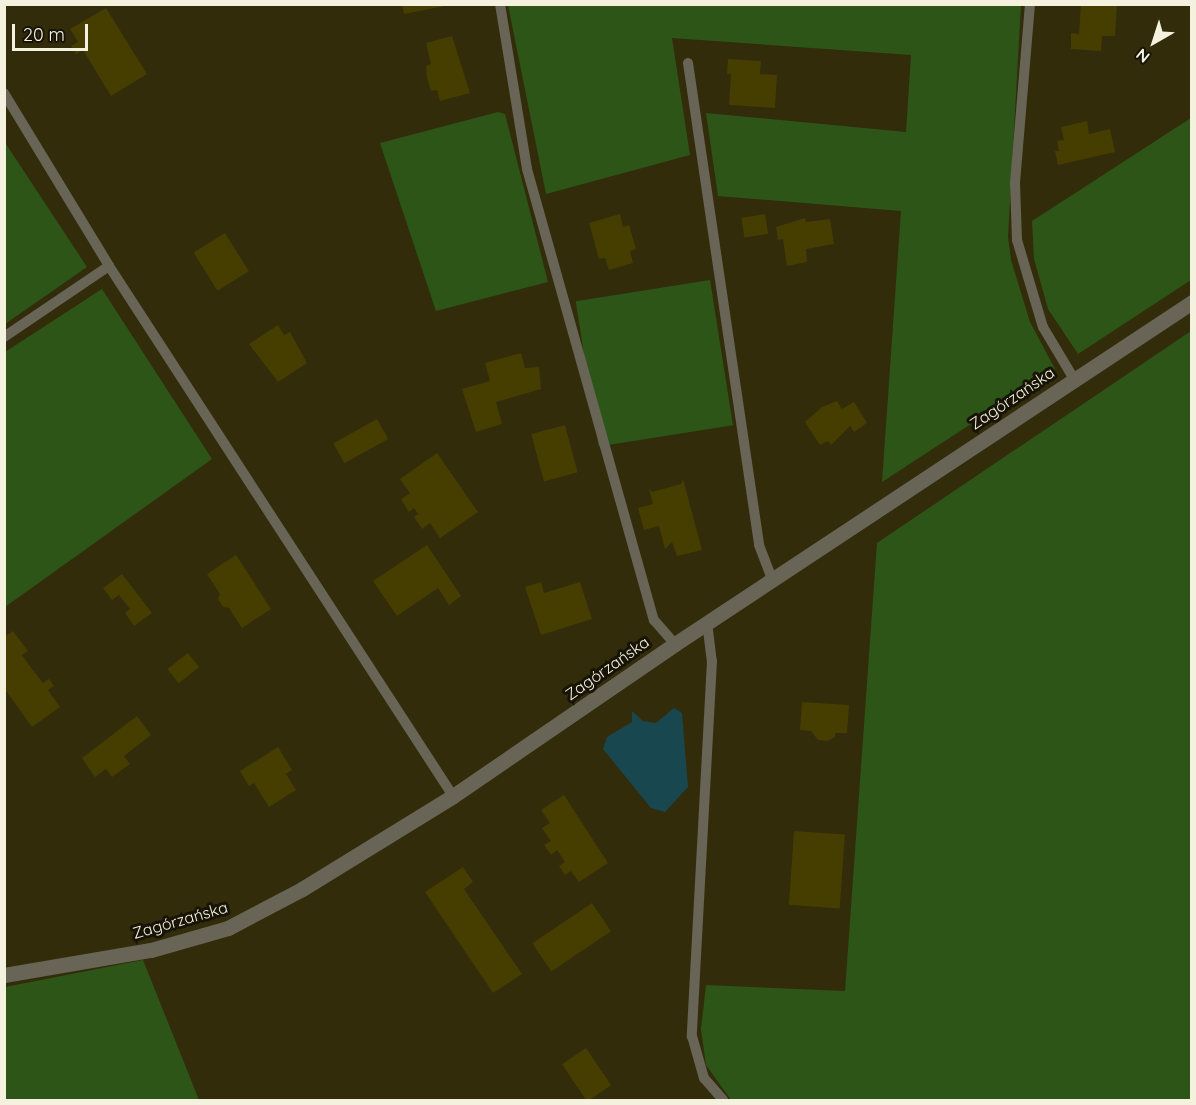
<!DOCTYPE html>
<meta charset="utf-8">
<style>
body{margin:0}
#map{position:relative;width:1196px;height:1105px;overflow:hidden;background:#322c0b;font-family:Quicksand,sans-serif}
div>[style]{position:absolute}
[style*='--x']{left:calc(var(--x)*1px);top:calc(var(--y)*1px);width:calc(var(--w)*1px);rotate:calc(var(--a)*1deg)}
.green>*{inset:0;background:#2d5517;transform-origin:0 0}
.water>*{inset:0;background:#19474f}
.building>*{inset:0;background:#463d00;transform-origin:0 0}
.service>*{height:10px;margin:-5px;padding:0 5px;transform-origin:5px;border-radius:5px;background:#686456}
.minor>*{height:15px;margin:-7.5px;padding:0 7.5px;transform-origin:7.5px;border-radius:7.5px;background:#686456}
span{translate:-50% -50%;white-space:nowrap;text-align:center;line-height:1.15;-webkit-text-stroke:6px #171407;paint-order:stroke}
.street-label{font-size:16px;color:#f4f1de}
.frame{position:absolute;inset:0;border:6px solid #f4f1de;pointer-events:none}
.north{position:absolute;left:1124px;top:12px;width:60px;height:60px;-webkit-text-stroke:4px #171407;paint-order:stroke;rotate:219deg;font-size:16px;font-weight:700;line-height:24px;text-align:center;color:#f4f1de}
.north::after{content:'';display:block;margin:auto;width:21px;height:27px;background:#f4f1de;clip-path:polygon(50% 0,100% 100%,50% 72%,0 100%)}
.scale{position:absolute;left:12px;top:24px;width:76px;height:27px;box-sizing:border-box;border:3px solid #f4f1de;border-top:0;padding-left:8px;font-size:18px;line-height:21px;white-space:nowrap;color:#f4f1de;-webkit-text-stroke:4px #171407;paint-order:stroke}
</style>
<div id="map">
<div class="green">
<i style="clip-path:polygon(508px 5px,1021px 5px,1008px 237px,1011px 260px,1030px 322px,1055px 369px,882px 482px,901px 211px,718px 196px,706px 113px,906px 132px,911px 55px,672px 38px,690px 155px,546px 194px)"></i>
<i style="clip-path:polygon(498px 112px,505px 114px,548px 282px,436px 311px,380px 143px)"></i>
<i style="clip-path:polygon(1191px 118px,1191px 280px,1078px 354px,1048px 309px,1034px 259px,1032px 221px)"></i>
<i style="clip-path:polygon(4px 141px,87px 267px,5px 324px,4px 324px)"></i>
<i style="left:710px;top:280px;width:147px;height:136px;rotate:81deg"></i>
<i style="clip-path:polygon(102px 289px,212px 459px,5px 607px,5px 352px)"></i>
<i style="clip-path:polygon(1191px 331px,1191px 1100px,731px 1100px,706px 1065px,701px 1029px,706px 985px,845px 991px,877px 543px)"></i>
<i style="clip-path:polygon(143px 960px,199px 1100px,5px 1100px,5px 987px)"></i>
</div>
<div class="water">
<i style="clip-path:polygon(674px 708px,682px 713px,688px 787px,665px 812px,651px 808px,603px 749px,607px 737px,632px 722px,632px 711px,643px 721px,656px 723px)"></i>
</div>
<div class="building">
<i style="clip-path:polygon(1081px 4px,1117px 4px,1115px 36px,1102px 36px,1101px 51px,1071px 49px,1071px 33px,1079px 34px)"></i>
<i style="clip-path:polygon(402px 5px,450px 5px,404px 14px)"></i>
<i style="clip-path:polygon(106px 8px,147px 74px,111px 96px,83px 50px,76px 54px,71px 46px,78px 42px,70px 29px)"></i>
<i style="clip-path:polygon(452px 36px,470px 93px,440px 101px,437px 90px,431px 91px,427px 78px,426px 66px,431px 64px,426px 43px)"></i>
<i style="clip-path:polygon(728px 59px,761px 61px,760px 74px,777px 75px,775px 108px,729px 105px,731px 74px,727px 74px)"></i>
<i style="clip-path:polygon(1087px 121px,1089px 134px,1110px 129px,1115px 152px,1058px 165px,1055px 151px,1059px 151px,1057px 141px,1064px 140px,1061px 127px)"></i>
<i style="clip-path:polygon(620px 214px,623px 227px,629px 225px,636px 249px,630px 251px,633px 263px,609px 270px,605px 258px,599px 259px,589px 223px)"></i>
<i style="left:765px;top:214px;width:20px;height:24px;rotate:81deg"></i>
<i style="clip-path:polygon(805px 218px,806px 222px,830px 219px,834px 244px,806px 249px,807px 262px,787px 266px,783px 239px,778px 240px,776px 227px)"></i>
<i style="left:225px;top:233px;width:45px;height:37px;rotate:58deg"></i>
<i style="clip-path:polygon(278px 325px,284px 335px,290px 332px,307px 363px,278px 382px,249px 344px)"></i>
<i style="clip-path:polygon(521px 353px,525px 368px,539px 367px,541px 389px,496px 402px,502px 424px,476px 432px,462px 389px,490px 381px,485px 363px)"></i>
<i style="clip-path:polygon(837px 401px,842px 409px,854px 402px,867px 423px,854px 432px,850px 426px,831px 445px,828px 441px,820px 445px,805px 422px,822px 407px)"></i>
<i style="left:377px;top:419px;width:23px;height:50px;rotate:61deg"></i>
<i style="left:565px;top:425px;width:49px;height:35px;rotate:75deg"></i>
<i style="clip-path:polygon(437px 453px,478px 512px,440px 538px,430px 523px,422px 529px,414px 517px,418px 514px,414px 508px,409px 512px,401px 499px,410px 493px,400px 479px)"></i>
<i style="clip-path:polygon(683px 479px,702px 550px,677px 556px,672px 542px,665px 549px,659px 526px,644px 530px,638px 508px,653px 504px,649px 489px,652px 492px,681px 484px)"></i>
<i style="clip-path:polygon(427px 545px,461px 596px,449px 605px,438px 588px,397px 616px,373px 581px)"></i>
<i style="clip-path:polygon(236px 555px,271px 609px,242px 628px,229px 608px,223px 607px,218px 599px,220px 594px,207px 574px)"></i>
<i style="clip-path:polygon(122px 574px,152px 613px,134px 626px,125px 613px,130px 609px,119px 595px,112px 600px,103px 588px)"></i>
<i style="clip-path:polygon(541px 582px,544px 593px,580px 582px,592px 619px,541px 635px,525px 587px)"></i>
<i style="clip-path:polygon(13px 631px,28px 651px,22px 655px,32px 669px,43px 683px,49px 679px,54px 686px,48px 690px,60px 707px,32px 727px,4px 688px,4px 637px)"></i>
<i style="left:188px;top:653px;width:18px;height:26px;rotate:52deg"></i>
<i style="clip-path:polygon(802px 702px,849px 705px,847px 733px,835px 733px,835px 737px,827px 741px,818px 740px,811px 731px,800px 730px)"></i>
<i style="clip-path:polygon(137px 716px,151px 735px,124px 756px,130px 764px,112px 777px,106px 769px,95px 777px,82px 758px)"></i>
<i style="clip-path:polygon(278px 747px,292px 770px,286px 774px,296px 790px,269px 807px,254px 783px,249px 786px,240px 771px)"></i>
<i style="clip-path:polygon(564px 795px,608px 863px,579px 882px,571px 871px,565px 875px,559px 866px,565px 862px,557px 850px,551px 855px,544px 845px,551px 841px,542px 828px,550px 823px,541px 810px)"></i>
<i style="left:794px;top:831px;width:51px;height:74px;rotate:4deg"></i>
<i style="clip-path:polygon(463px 867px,473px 882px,464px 889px,522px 974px,493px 993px,425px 892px)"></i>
<i style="left:592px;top:903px;width:34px;height:72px;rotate:56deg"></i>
<i style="left:586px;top:1048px;width:45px;height:29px;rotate:56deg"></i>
</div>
<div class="service">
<i style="--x:500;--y:4;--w:167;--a:80.7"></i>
<i style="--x:527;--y:169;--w:469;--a:74.3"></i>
<i style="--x:654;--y:620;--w:32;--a:49"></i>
<i style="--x:1030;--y:4;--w:180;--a:94.8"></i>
<i style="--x:1015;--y:183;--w:57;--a:88"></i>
<i style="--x:1017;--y:240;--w:91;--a:73.4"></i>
<i style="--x:1043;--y:327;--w:61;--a:59.2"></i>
<i style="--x:688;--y:63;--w:487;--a:81.6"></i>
<i style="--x:759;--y:545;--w:36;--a:69"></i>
<i style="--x:4;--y:93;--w:202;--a:58.7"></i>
<i style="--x:109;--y:266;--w:632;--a:57.01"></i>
<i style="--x:4;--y:337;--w:127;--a:-34.1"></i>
<i style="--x:707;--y:622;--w:39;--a:83"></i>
<i style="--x:712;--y:661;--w:376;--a:93.1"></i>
<i style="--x:692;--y:1036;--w:44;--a:74.1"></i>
<i style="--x:704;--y:1078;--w:29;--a:49"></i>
</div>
<div class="minor">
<i style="--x:4;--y:975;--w:149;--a:-9.7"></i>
<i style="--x:151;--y:950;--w:80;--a:-15.9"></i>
<i style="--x:228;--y:928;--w:84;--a:-27.8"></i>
<i style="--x:302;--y:889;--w:177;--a:-31.6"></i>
<i style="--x:453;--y:796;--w:269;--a:-34.4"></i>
<i style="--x:675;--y:644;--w:620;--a:-33.48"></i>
</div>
<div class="street-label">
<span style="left:1012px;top:398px;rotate:-34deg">Zagórzańska</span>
<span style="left:607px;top:668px;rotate:-35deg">Zagórzańska</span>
<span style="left:180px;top:920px;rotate:-16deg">Zagórzańska</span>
</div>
<div class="frame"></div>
<div class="north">N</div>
<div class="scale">20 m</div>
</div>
